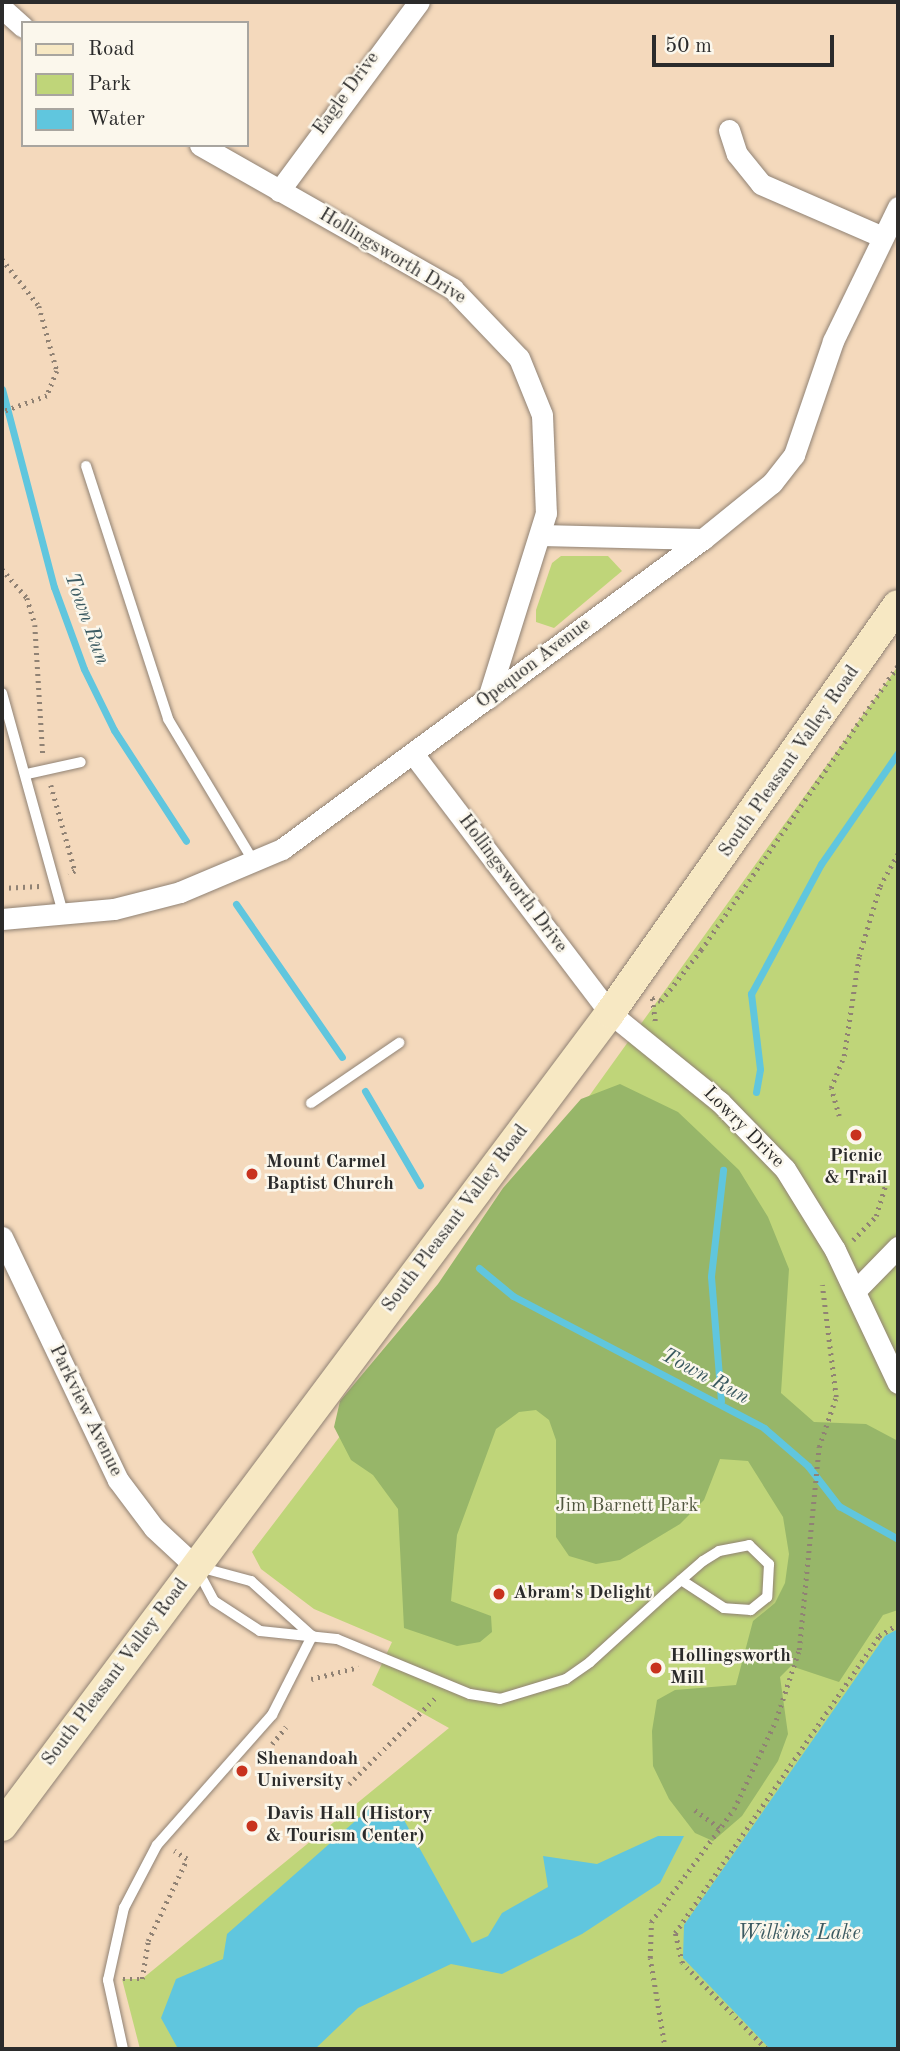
<!DOCTYPE html>
<style>
body{margin:0}
#map{position:relative;width:900px;height:2051px;overflow:hidden;background:#f4d9bc;font-family:"Old Standard TT",serif}
div>[style]{position:absolute}
[style*='--x']{left:calc(var(--x)*1px);top:calc(var(--y)*1px);width:calc(var(--w)*1px);rotate:calc(var(--a)*1deg)}
.green>*{inset:0;background:#bfd579}
.forest>*{inset:0;background:#97b669}
.water>*{inset:0;background:#60c6de}
.stream>*{height:7px;margin:-3.5px;padding:0 3.5px;transform-origin:3.5px;border-radius:3.5px;background:#60c6de}
.path>*{height:4.5px;margin-top:-2.25px;transform-origin:0;background:repeating-linear-gradient(90deg,#908274 0 2px,transparent 0 7px)}
.roads{filter:drop-shadow(0 0 2px #908274) drop-shadow(0 0 2px #908274)}
.service>*{height:10px;margin:-5px;padding:0 5px;transform-origin:5px;border-radius:5px;background:#fff}
.minor>*{height:21px;margin:-10.5px;padding:0 10.5px;transform-origin:10.5px;border-radius:10.5px;background:#fff}
.secondary>*{height:30px;margin:-15px;padding:0 15px;transform-origin:15px;border-radius:15px;background:#f7e8c3}
.dots>*{width:19px;height:19px;translate:-50% -50%;box-sizing:border-box;border:4px solid #fbf7ec;border-radius:50%}
span{translate:-50% -50%;white-space:nowrap;text-align:center;line-height:1.15;-webkit-text-stroke:5px #fbf7ec;paint-order:stroke}
.street-label{font-size:19px;color:#2b2b2b}
.poi-label{font-size:19px;color:#2b2b2b;font-weight:700}
.left{translate:0 -50%;text-align:left}
.park-label{font-size:19px;color:#50563e}
.water-label{font-size:21px;color:#3b5a61;font-style:italic}
.frame{position:absolute;inset:0;border:4px solid #2b2b2b;pointer-events:none}
.legend{position:absolute;left:21px;top:21px;width:228px;height:126px;box-sizing:border-box;background:#fbf7ec;border:2px solid #a8a59f;margin:0;padding:9px 12px;list-style:none;font-size:21px;color:#2b2b2b}
.legend li{display:flex;align-items:center;gap:14px;height:35px}
.legend b{width:35px;border:2px solid #a8a59f}
.scale{position:absolute;left:652px;top:35px;width:182px;height:32px;box-sizing:border-box;border:4px solid #2b2b2b;border-top:0;padding-left:9px;font-size:21px;line-height:24px;white-space:nowrap;color:#2b2b2b;-webkit-text-stroke:5px #fbf7ec;paint-order:stroke}
</style>
<div id="map">
<div class="green">
<i style="clip-path:polygon(561px 556px,608px 556px,622px 571px,554px 628px,536px 622px,536px 610px,552px 563px)"></i>
<i style="clip-path:polygon(898px 666px,898px 2049px,140px 2049px,122px 1979px,142px 1979px,449px 1728px,372px 1685px,392px 1642px,314px 1609px,261px 1569px,252px 1552px,429px 1319px)"></i>
</div>
<div class="forest">
<i style="clip-path:polygon(620px 1084px,678px 1112px,739px 1170px,768px 1217px,789px 1269px,781px 1393px,814px 1422px,866px 1424px,898px 1441px,898px 1610px,883px 1615px,839px 1682px,791px 1666px,780px 1677px,788px 1734px,778px 1761px,742px 1816px,713px 1841px,695px 1833px,669px 1799px,653px 1766px,652px 1731px,657px 1700px,675px 1690px,736px 1685px,753px 1621px,775px 1603px,785px 1583px,789px 1554px,783px 1517px,748px 1461px,720px 1459px,704px 1500px,680px 1524px,620px 1560px,596px 1564px,569px 1556px,556px 1537px,556px 1440px,549px 1420px,536px 1410px,519px 1412px,496px 1429px,457px 1535px,451px 1601px,491px 1616px,492px 1632px,480px 1642px,457px 1646px,404px 1628px,398px 1509px,373px 1475px,351px 1460px,334px 1427px,340px 1401px,438px 1284px,503px 1188px,581px 1099px)"></i>
</div>
<div class="water">
<i style="clip-path:polygon(898px 1629px,898px 2049px,770px 2049px,683px 1958px,684px 1925px,885px 1636px)"></i>
<i style="clip-path:polygon(370px 1808px,399px 1811px,472px 1943px,488px 1936px,502px 1913px,548px 1887px,543px 1856px,597px 1864px,658px 1836px,684px 1836px,660px 1883px,582px 1934px,502px 1974px,451px 1964px,358px 2008px,315px 2049px,177px 2047px,161px 2018px,176px 1979px,223px 1959px,227px 1934px)"></i>
</div>
<div class="stream">
<i style="--x:2;--y:389;--w:205;--a:75.3"></i>
<i style="--x:54;--y:587;--w:87;--a:69.9"></i>
<i style="--x:84;--y:669;--w:68;--a:63.8"></i>
<i style="--x:114;--y:730;--w:132;--a:57"></i>
<i style="--x:236;--y:904;--w:186;--a:55.3"></i>
<i style="--x:365;--y:1091;--w:109;--a:59.7"></i>
<i style="--x:756;--y:1092;--w:23;--a:-80"></i>
<i style="--x:760;--y:1069;--w:76;--a:-96.8"></i>
<i style="--x:751;--y:994;--w:148;--a:-61.7"></i>
<i style="--x:821;--y:864;--w:135;--a:-55.3"></i>
<i style="--x:479;--y:1268;--w:44;--a:39.5"></i>
<i style="--x:513;--y:1296;--w:284;--a:27.7"></i>
<i style="--x:764;--y:1428;--w:58;--a:40.8"></i>
<i style="--x:808;--y:1466;--w:51;--a:52.2"></i>
<i style="--x:839;--y:1506;--w:68;--a:29.2"></i>
<i style="--x:721;--y:1401;--w:125;--a:-94.6"></i>
<i style="--x:711;--y:1276;--w:107;--a:-83.5"></i>
</div>
<div class="path">
<i style="--x:2;--y:259;--w:60;--a:51.8"></i>
<i style="--x:39;--y:306;--w:67;--a:74.5"></i>
<i style="--x:57;--y:371;--w:27;--a:112"></i>
<i style="--x:47;--y:396;--w:48;--a:160.4"></i>
<i style="--x:2;--y:569;--w:38;--a:49"></i>
<i style="--x:27;--y:598;--w:28;--a:73"></i>
<i style="--x:35;--y:625;--w:131;--a:86.5"></i>
<i style="--x:51;--y:785;--w:89;--a:74.4"></i>
<i style="--x:75;--y:871;--w:7;--a:146"></i>
<i style="--x:2;--y:888;--w:38;--a:-3"></i>
<i style="--x:655;--y:1021;--w:23;--a:-97"></i>
<i style="--x:652;--y:998;--w:9;--a:18"></i>
<i style="--x:661;--y:1001;--w:65;--a:-51.9"></i>
<i style="--x:701;--y:950;--w:346;--a:-55.3"></i>
<i style="--x:839;--y:1116;--w:29;--a:-106"></i>
<i style="--x:831;--y:1088;--w:35;--a:-68"></i>
<i style="--x:844;--y:1056;--w:101;--a:-81.5"></i>
<i style="--x:859;--y:956;--w:73;--a:-73.3"></i>
<i style="--x:880;--y:886;--w:37;--a:-61"></i>
<i style="--x:853;--y:1240;--w:33;--a:-46"></i>
<i style="--x:876;--y:1216;--w:39;--a:-73"></i>
<i style="--x:311;--y:1679;--w:49;--a:-14"></i>
<i style="--x:272;--y:1744;--w:22;--a:-51"></i>
<i style="--x:349;--y:1784;--w:122;--a:-45"></i>
<i style="--x:695;--y:1810;--w:32;--a:36"></i>
<i style="--x:123;--y:1979;--w:19;--a:0"></i>
<i style="--x:142;--y:1979;--w:38;--a:-81"></i>
<i style="--x:148;--y:1941;--w:91;--a:-64.6"></i>
<i style="--x:187;--y:1859;--w:15;--a:-148"></i>
<i style="--x:665;--y:2049;--w:92;--a:-99.4"></i>
<i style="--x:650;--y:1958;--w:36;--a:-88"></i>
<i style="--x:651;--y:1922;--w:140;--a:-53.7"></i>
<i style="--x:734;--y:1809;--w:98;--a:-64.7"></i>
<i style="--x:776;--y:1720;--w:74;--a:-71.8"></i>
<i style="--x:799;--y:1650;--w:204;--a:-84.4"></i>
<i style="--x:819;--y:1447;--w:53;--a:-71.2"></i>
<i style="--x:836;--y:1397;--w:113;--a:-97.1"></i>
<i style="--x:766;--y:2049;--w:120;--a:-134.3"></i>
<i style="--x:682;--y:1963;--w:31;--a:-103"></i>
<i style="--x:675;--y:1933;--w:360;--a:-55.5"></i>
<i style="--x:879;--y:1636;--w:22;--a:-32"></i>
</div>
<div class="roads">
<div class="service">
<i style="--x:86;--y:466;--w:266;--a:72"></i>
<i style="--x:168;--y:719;--w:167;--a:59"></i>
<i style="--x:2;--y:693;--w:231;--a:74.5"></i>
<i style="--x:27;--y:774;--w:55;--a:-12.5"></i>
<i style="--x:311;--y:1103;--w:107;--a:-34.3"></i>
<i style="--x:199;--y:1567;--w:54;--a:15.1"></i>
<i style="--x:251;--y:1581;--w:82;--a:42"></i>
<i style="--x:197;--y:1569;--w:36;--a:62"></i>
<i style="--x:214;--y:1601;--w:55;--a:33.1"></i>
<i style="--x:260;--y:1631;--w:77;--a:5.9"></i>
<i style="--x:337;--y:1639;--w:144;--a:22.5"></i>
<i style="--x:470;--y:1694;--w:30;--a:9"></i>
<i style="--x:500;--y:1699;--w:69;--a:-16.9"></i>
<i style="--x:566;--y:1679;--w:29;--a:-35"></i>
<i style="--x:590;--y:1662;--w:101;--a:-42.2"></i>
<i style="--x:665;--y:1594;--w:21;--a:-41"></i>
<i style="--x:681;--y:1580;--w:29;--a:-41"></i>
<i style="--x:703;--y:1561;--w:19;--a:-32"></i>
<i style="--x:719;--y:1551;--w:31;--a:-11"></i>
<i style="--x:749;--y:1545;--w:28;--a:44"></i>
<i style="--x:769;--y:1564;--w:33;--a:93"></i>
<i style="--x:767;--y:1597;--w:21;--a:141"></i>
<i style="--x:751;--y:1610;--w:27;--a:-176"></i>
<i style="--x:724;--y:1608;--w:51;--a:-146.9"></i>
<i style="--x:123;--y:2049;--w:71;--a:-102.3"></i>
<i style="--x:108;--y:1980;--w:74;--a:-77.5"></i>
<i style="--x:124;--y:1908;--w:71;--a:-62.4"></i>
<i style="--x:157;--y:1845;--w:174;--a:-48.5"></i>
<i style="--x:272;--y:1715;--w:89;--a:-63.1"></i>
</div>
<div class="minor">
<i style="--x:2;--y:8;--w:28;--a:42"></i>
<i style="--x:729;--y:130;--w:25;--a:72"></i>
<i style="--x:737;--y:154;--w:38;--a:51"></i>
<i style="--x:761;--y:184;--w:133;--a:23.5"></i>
<i style="--x:200;--y:145;--w:291;--a:29.6"></i>
<i style="--x:453;--y:289;--w:95;--a:46.3"></i>
<i style="--x:519;--y:358;--w:61;--a:68"></i>
<i style="--x:542;--y:415;--w:98;--a:87.7"></i>
<i style="--x:546;--y:513;--w:194;--a:107.4"></i>
<i style="--x:279;--y:191;--w:235;--a:-53.5"></i>
<i style="--x:541;--y:535;--w:162;--a:1.4"></i>
<i style="--x:414;--y:755;--w:324;--a:52.8"></i>
<i style="--x:610;--y:1013;--w:141;--a:39"></i>
<i style="--x:720;--y:1102;--w:93;--a:45.9"></i>
<i style="--x:785;--y:1169;--w:95;--a:58.3"></i>
<i style="--x:835;--y:1250;--w:147;--a:64.7"></i>
<i style="--x:2;--y:919;--w:112;--a:-5.1"></i>
<i style="--x:114;--y:909;--w:68;--a:-14.4"></i>
<i style="--x:180;--y:892;--w:111;--a:-22.9"></i>
<i style="--x:282;--y:849;--w:523;--a:-36.37"></i>
<i style="--x:703;--y:539;--w:89;--a:-39.1"></i>
<i style="--x:772;--y:483;--w:36;--a:-52"></i>
<i style="--x:794;--y:455;--w:120;--a:-71.1"></i>
<i style="--x:833;--y:341;--w:149;--a:-64.1"></i>
<i style="--x:2;--y:1237;--w:269;--a:64.5"></i>
<i style="--x:118;--y:1480;--w:60;--a:53.1"></i>
<i style="--x:154;--y:1528;--w:57;--a:42.9"></i>
<i style="--x:855;--y:1291;--w:62;--a:-45.7"></i>
</div>
<div class="secondary">
<i style="--x:2;--y:1826;--w:1015;--a:-53.21"></i>
<i style="--x:610;--y:1013;--w:499;--a:-54.8"></i>
</div>
</div>
<div class="dots">
<i style="left:856px;top:1135px;background:#c8321e"></i>
<i style="left:252px;top:1174px;background:#c8321e"></i>
<i style="left:499px;top:1594px;background:#c8321e"></i>
<i style="left:656px;top:1668px;background:#c8321e"></i>
<i style="left:242px;top:1771px;background:#c8321e"></i>
<i style="left:252px;top:1826px;background:#c8321e"></i>
</div>
<div class="street-label">
<span style="left:347px;top:94px;rotate:-54deg">Eagle Drive</span>
<span style="left:392px;top:257px;rotate:31deg">Hollingsworth Drive</span>
<span style="left:534px;top:664px;rotate:-37deg">Opequon Avenue</span>
<span style="left:790px;top:762px;rotate:-55deg">South Pleasant Valley Road</span>
<span style="left:512px;top:884px;rotate:53deg">Hollingsworth Drive</span>
<span style="left:743px;top:1128px;rotate:45deg">Lowry Drive</span>
<span style="left:456px;top:1219px;rotate:-53deg">South Pleasant Valley Road</span>
<span style="left:85px;top:1411px;rotate:64deg">Parkview Avenue</span>
<span style="left:116px;top:1673px;rotate:-53deg">South Pleasant Valley Road</span>
</div>
<div class="poi-label">
<span style="left:856px;top:1168px">Picnic<br>&amp; Trail</span>
<span class="left" style="left:266px;top:1174px">Mount Carmel<br>Baptist Church</span>
<span class="left" style="left:513px;top:1594px">Abram's Delight</span>
<span class="left" style="left:670px;top:1668px">Hollingsworth<br>Mill</span>
<span class="left" style="left:256px;top:1771px">Shenandoah<br>University</span>
<span class="left" style="left:266px;top:1826px">Davis Hall (History<br>&amp; Tourism Center)</span>
</div>
<div class="park-label">
<span style="left:627px;top:1507px">Jim Barnett Park</span>
</div>
<div class="water-label">
<span style="left:86px;top:619px;rotate:70deg">Town Run</span>
<span style="left:705px;top:1377px;rotate:28deg">Town Run</span>
<span style="left:799px;top:1934px">Wilkins Lake</span>
</div>
<div class="frame"></div>
<ul class="legend">
<li><b style="height:9px;background:#f7e8c3"></b>Road</li>
<li><b style="height:19px;background:#bfd579"></b>Park</li>
<li><b style="height:19px;background:#60c6de"></b>Water</li>
</ul>
<div class="scale">50 m</div>
</div>
